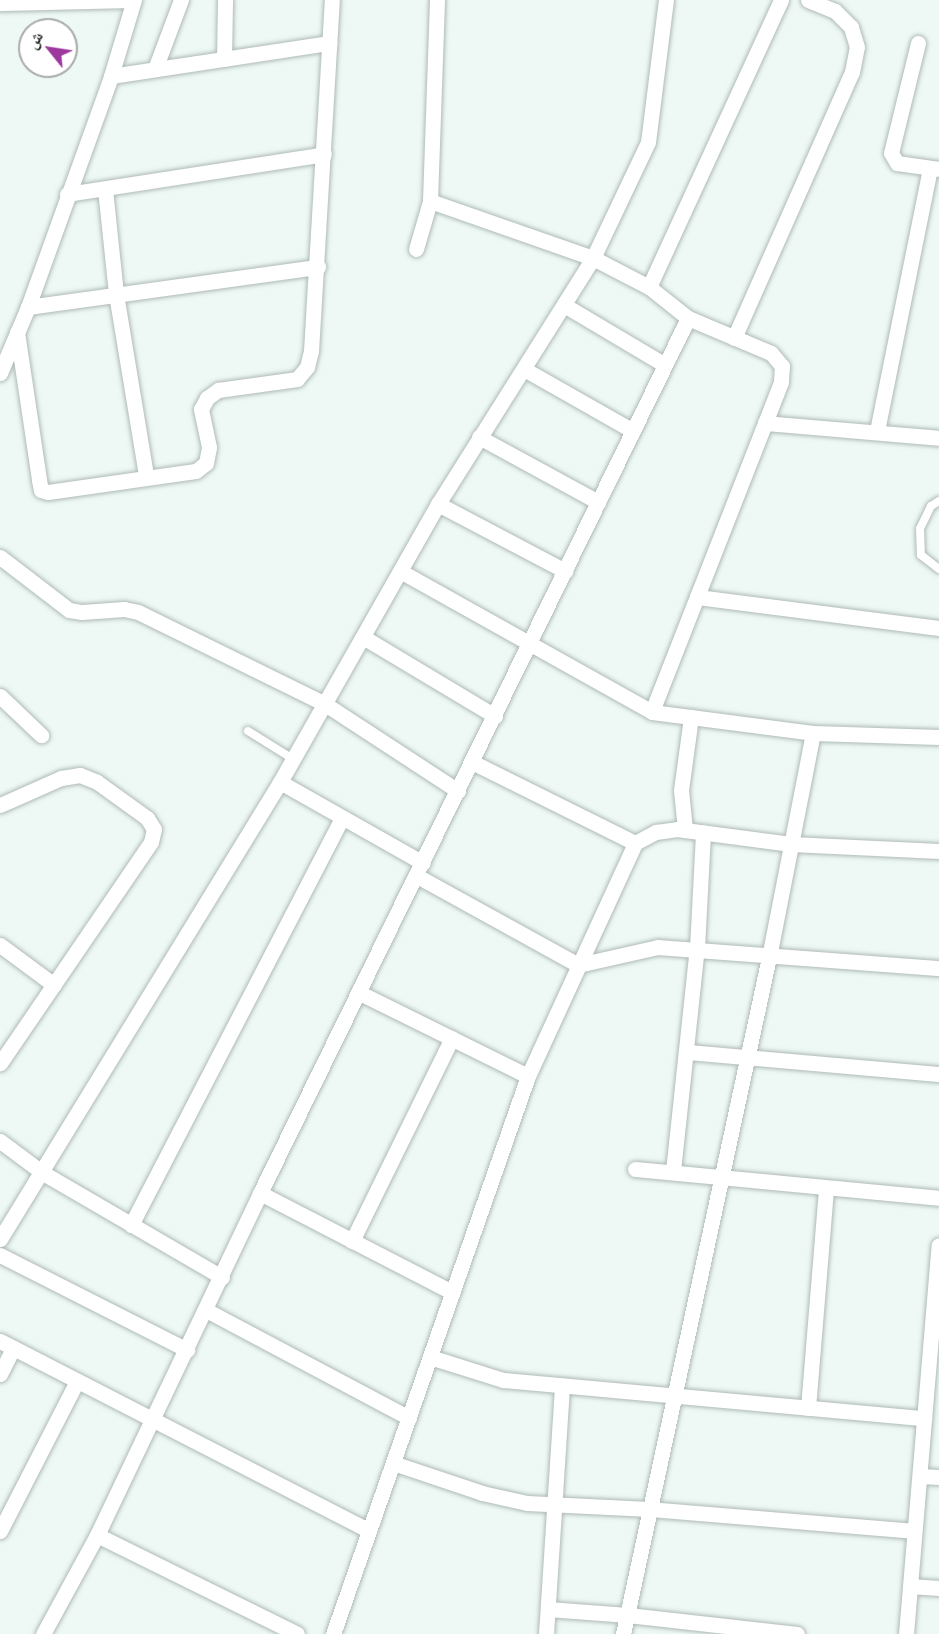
<!DOCTYPE html>
<meta charset="utf-8">
<style>
body{margin:0}
#map{position:relative;width:939px;height:1634px;overflow:hidden;background:#eef9f6;font-family:"IBM Plex Sans","Noto Naskh Arabic",sans-serif}
div>[style]{position:absolute}
[style*='--x']{left:calc(var(--x)*1px);top:calc(var(--y)*1px);width:calc(var(--w)*1px);rotate:calc(var(--a)*1deg)}
.roads{filter:drop-shadow(0 0 2px #afbab7) drop-shadow(0 0 2px #afbab7)}
.service>*{height:8px;margin:-4px;padding:0 4px;transform-origin:4px;border-radius:4px;background:#fff}
.minor>*{height:15px;margin:-7.5px;padding:0 7.5px;transform-origin:7.5px;border-radius:7.5px;background:#fff}
span{translate:-50% -50%;white-space:nowrap;text-align:center;line-height:1.15;-webkit-text-stroke:6px #fff;paint-order:stroke}
.north{position:absolute;left:18px;top:18px;width:60px;height:60px;box-sizing:border-box;background:#fff;border:2px solid #a9abab;border-radius:50%;rotate:300deg;font-size:16px;font-weight:700;line-height:24px;text-align:center;color:#292d2c}
.north::after{content:'';display:block;margin:auto;width:21px;height:27px;background:#9d389c;clip-path:polygon(50% 0,100% 100%,50% 72%,0 100%)}
</style>
<div id="map">
<div class="roads">
<div class="service">
<i style="--x:939;--y:501;--w:9;--a:148"></i>
<i style="--x:931;--y:506;--w:25;--a:116"></i>
<i style="--x:920;--y:529;--w:26;--a:88"></i>
<i style="--x:921;--y:555;--w:23;--a:38"></i>
<i style="--x:248;--y:731;--w:53;--a:31.9"></i>
</div>
<div class="minor">
<i style="--x:0;--y:3;--w:134;--a:-1.3"></i>
<i style="--x:918;--y:43;--w:113;--a:103.8"></i>
<i style="--x:891;--y:153;--w:12;--a:59"></i>
<i style="--x:897;--y:163;--w:42;--a:8.1"></i>
<i style="--x:224;--y:59;--w:59;--a:-89"></i>
<i style="--x:155;--y:69;--w:74;--a:-69.4"></i>
<i style="--x:111;--y:76;--w:221;--a:-8.6"></i>
<i style="--x:105;--y:189;--w:106;--a:84"></i>
<i style="--x:116;--y:294;--w:184;--a:80.6"></i>
<i style="--x:67;--y:194;--w:260;--a:-8.8"></i>
<i style="--x:430;--y:201;--w:173;--a:19.3"></i>
<i style="--x:593;--y:258;--w:63;--a:27.4"></i>
<i style="--x:649;--y:287;--w:50;--a:38.5"></i>
<i style="--x:688;--y:318;--w:90;--a:22.9"></i>
<i style="--x:771;--y:353;--w:17;--a:50"></i>
<i style="--x:782;--y:366;--w:16;--a:94"></i>
<i style="--x:781;--y:382;--w:44;--a:111.3"></i>
<i style="--x:765;--y:423;--w:310;--a:111.4"></i>
<i style="--x:416;--y:249;--w:50;--a:-73.7"></i>
<i style="--x:430;--y:201;--w:201;--a:-88"></i>
<i style="--x:649;--y:287;--w:316;--a:-65.3"></i>
<i style="--x:564;--y:305;--w:117;--a:30.7"></i>
<i style="--x:28;--y:307;--w:293;--a:-7.9"></i>
<i style="--x:17;--y:332;--w:150;--a:81.5"></i>
<i style="--x:39;--y:480;--w:10;--a:79"></i>
<i style="--x:41;--y:490;--w:7;--a:16"></i>
<i style="--x:48;--y:492;--w:149;--a:-8.1"></i>
<i style="--x:196;--y:471;--w:13;--a:-39"></i>
<i style="--x:206;--y:463;--w:16;--a:-79"></i>
<i style="--x:209;--y:447;--w:39;--a:-102"></i>
<i style="--x:201;--y:409;--w:13;--a:-61"></i>
<i style="--x:207;--y:398;--w:14;--a:-36"></i>
<i style="--x:218;--y:390;--w:80;--a:-7.9"></i>
<i style="--x:297;--y:379;--w:16;--a:-50"></i>
<i style="--x:307;--y:367;--w:16;--a:-76"></i>
<i style="--x:311;--y:351;--w:352;--a:-86.6"></i>
<i style="--x:734;--y:338;--w:291;--a:-66.1"></i>
<i style="--x:852;--y:72;--w:25;--a:-79"></i>
<i style="--x:857;--y:47;--w:21;--a:-107"></i>
<i style="--x:851;--y:27;--w:23;--a:-135"></i>
<i style="--x:835;--y:11;--w:29;--a:-158"></i>
<i style="--x:524;--y:369;--w:125;--a:29.6"></i>
<i style="--x:0;--y:373;--w:72;--a:-67"></i>
<i style="--x:28;--y:307;--w:245;--a:-70.2"></i>
<i style="--x:111;--y:76;--w:79;--a:-73.2"></i>
<i style="--x:765;--y:423;--w:175;--a:4.9"></i>
<i style="--x:877;--y:431;--w:267;--a:-78.6"></i>
<i style="--x:479;--y:437;--w:136;--a:28.6"></i>
<i style="--x:438;--y:504;--w:144;--a:27.8"></i>
<i style="--x:0;--y:557;--w:87;--a:37.5"></i>
<i style="--x:69;--y:610;--w:13;--a:9"></i>
<i style="--x:82;--y:612;--w:42;--a:-4.1"></i>
<i style="--x:124;--y:609;--w:14;--a:12"></i>
<i style="--x:138;--y:612;--w:208;--a:26.2"></i>
<i style="--x:325;--y:704;--w:159;--a:33.2"></i>
<i style="--x:400;--y:571;--w:289;--a:29.2"></i>
<i style="--x:652;--y:712;--w:162;--a:7.4"></i>
<i style="--x:813;--y:733;--w:126;--a:1.8"></i>
<i style="--x:697;--y:597;--w:244;--a:7.3"></i>
<i style="--x:363;--y:637;--w:154;--a:30.9"></i>
<i style="--x:0;--y:696;--w:57;--a:43.6"></i>
<i style="--x:472;--y:762;--w:182;--a:26.4"></i>
<i style="--x:280;--y:782;--w:164;--a:29.5"></i>
<i style="--x:0;--y:805;--w:67;--a:-23.9"></i>
<i style="--x:61;--y:778;--w:19;--a:-9"></i>
<i style="--x:80;--y:775;--w:18;--a:22"></i>
<i style="--x:97;--y:782;--w:62;--a:35.8"></i>
<i style="--x:147;--y:818;--w:13;--a:58"></i>
<i style="--x:154;--y:829;--w:13;--a:103"></i>
<i style="--x:151;--y:842;--w:268;--a:124.3"></i>
<i style="--x:685;--y:830;--w:40;--a:-95.7"></i>
<i style="--x:681;--y:790;--w:74;--a:-82.2"></i>
<i style="--x:417;--y:876;--w:184;--a:28.9"></i>
<i style="--x:578;--y:965;--w:82;--a:-12.7"></i>
<i style="--x:658;--y:947;--w:282;--a:4.3"></i>
<i style="--x:0;--y:945;--w:67;--a:36.5"></i>
<i style="--x:360;--y:993;--w:187;--a:26.3"></i>
<i style="--x:687;--y:1052;--w:253;--a:5"></i>
<i style="--x:0;--y:1141;--w:54;--a:36.7"></i>
<i style="--x:43;--y:1173;--w:207;--a:30.2"></i>
<i style="--x:635;--y:1169;--w:305;--a:5.4"></i>
<i style="--x:673;--y:1171;--w:224;--a:-83.9"></i>
<i style="--x:697;--y:948;--w:116;--a:-87"></i>
<i style="--x:260;--y:1193;--w:216;--a:27.3"></i>
<i style="--x:131;--y:1225;--w:458;--a:-62.6"></i>
<i style="--x:0;--y:1239;--w:536;--a:-58.5"></i>
<i style="--x:280;--y:782;--w:320;--a:-60.4"></i>
<i style="--x:438;--y:504;--w:291;--a:-57.8"></i>
<i style="--x:593;--y:258;--w:128;--a:-64.6"></i>
<i style="--x:648;--y:142;--w:143;--a:-82.8"></i>
<i style="--x:352;--y:1241;--w:226;--a:-63.8"></i>
<i style="--x:0;--y:1255;--w:210;--a:26.9"></i>
<i style="--x:206;--y:1310;--w:230;--a:28"></i>
<i style="--x:0;--y:1341;--w:415;--a:27.2"></i>
<i style="--x:430;--y:1357;--w:77;--a:17.5"></i>
<i style="--x:503;--y:1380;--w:423;--a:5.2"></i>
<i style="--x:0;--y:1374;--w:29;--a:-63"></i>
<i style="--x:808;--y:1408;--w:220;--a:-85.3"></i>
<i style="--x:393;--y:1463;--w:94;--a:18.6"></i>
<i style="--x:482;--y:1493;--w:46;--a:12.5"></i>
<i style="--x:527;--y:1503;--w:122;--a:2.8"></i>
<i style="--x:649;--y:1509;--w:266;--a:4.7"></i>
<i style="--x:920;--y:1476;--w:19;--a:3"></i>
<i style="--x:0;--y:1531;--w:169;--a:-62.8"></i>
<i style="--x:97;--y:1535;--w:223;--a:26.3"></i>
<i style="--x:910;--y:1586;--w:29;--a:4"></i>
<i style="--x:548;--y:1609;--w:80;--a:4.3"></i>
<i style="--x:628;--y:1615;--w:170;--a:6.4"></i>
<i style="--x:43;--y:1634;--w:113;--a:-61.4"></i>
<i style="--x:97;--y:1535;--w:379;--a:-64.5"></i>
<i style="--x:260;--y:1193;--w:974;--a:-63.93"></i>
<i style="--x:333;--y:1634;--w:591;--a:-70.74"></i>
<i style="--x:528;--y:1076;--w:256;--a:-65.3"></i>
<i style="--x:635;--y:843;--w:24;--a:-28"></i>
<i style="--x:656;--y:832;--w:21;--a:-8"></i>
<i style="--x:677;--y:829;--w:115;--a:7.5"></i>
<i style="--x:791;--y:844;--w:148;--a:2.7"></i>
<i style="--x:546;--y:1634;--w:249;--a:-86.3"></i>
<i style="--x:623;--y:1634;--w:693;--a:-77.83"></i>
<i style="--x:769;--y:957;--w:228;--a:-78.9"></i>
<i style="--x:906;--y:1634;--w:390;--a:-85.2"></i>
</div>
</div>
<div class="north">ش</div>
</div>
